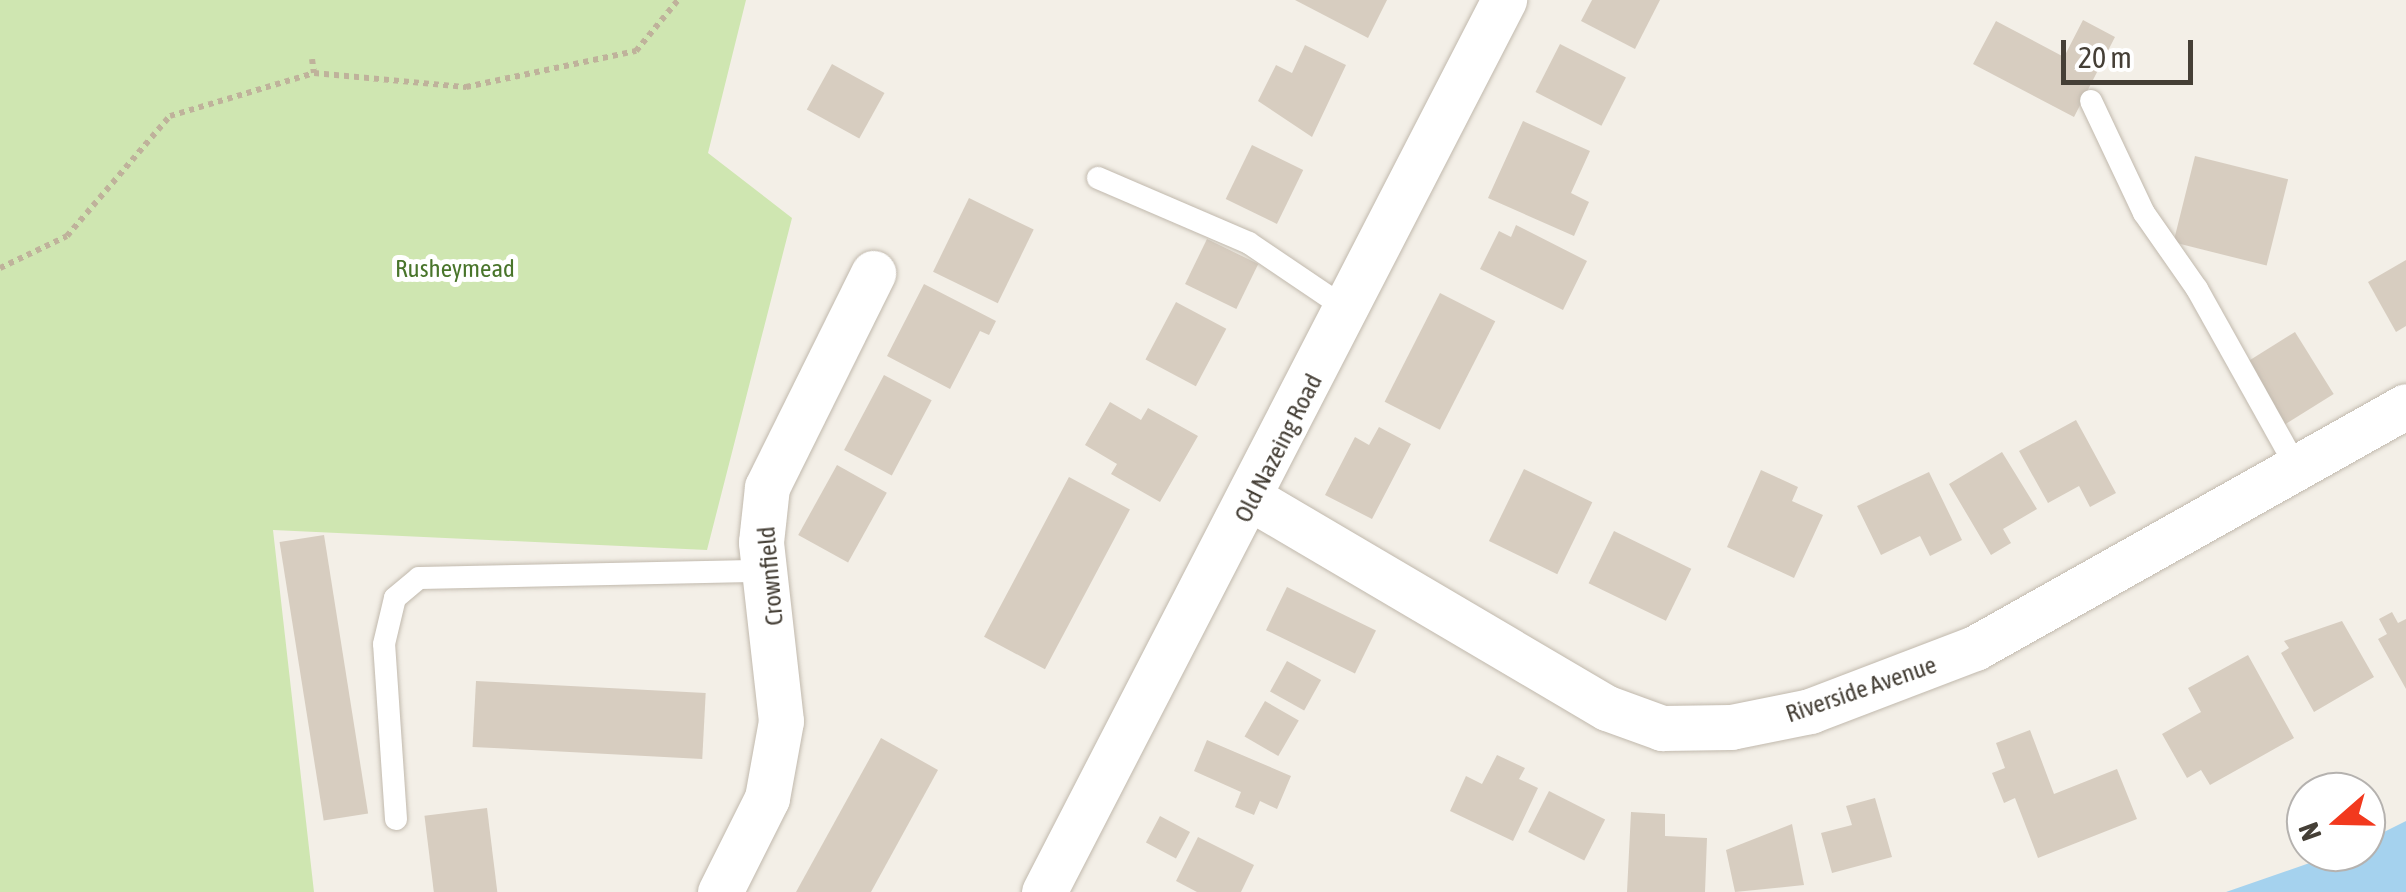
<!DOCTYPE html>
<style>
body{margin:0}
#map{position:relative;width:2406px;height:892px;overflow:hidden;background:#f3efe7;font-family:"Asap Condensed",sans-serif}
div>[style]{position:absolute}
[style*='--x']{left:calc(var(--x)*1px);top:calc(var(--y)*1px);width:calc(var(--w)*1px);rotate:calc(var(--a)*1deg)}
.green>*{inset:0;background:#cfe6b1}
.water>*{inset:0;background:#a5d2ee}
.building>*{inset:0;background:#d7cdc0;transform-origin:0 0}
.path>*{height:6px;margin-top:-3px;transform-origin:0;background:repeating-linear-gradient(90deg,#bfb29b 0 5px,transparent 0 10px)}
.roads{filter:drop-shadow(0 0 2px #c1b9ad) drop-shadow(0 0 2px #c1b9ad)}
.service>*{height:22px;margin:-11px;padding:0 11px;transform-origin:11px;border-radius:11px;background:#fff}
.minor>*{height:45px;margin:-22.5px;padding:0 22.5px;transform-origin:22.5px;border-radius:22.5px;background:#fff}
span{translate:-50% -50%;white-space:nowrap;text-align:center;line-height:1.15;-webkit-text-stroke:10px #fff;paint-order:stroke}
.park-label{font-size:25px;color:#49752b}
.street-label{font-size:25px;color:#453f36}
.north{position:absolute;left:2286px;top:772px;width:100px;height:100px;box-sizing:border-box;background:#fff;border:2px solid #b5b2af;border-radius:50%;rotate:250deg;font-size:28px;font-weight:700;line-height:40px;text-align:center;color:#453f36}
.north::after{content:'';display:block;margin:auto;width:35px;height:45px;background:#f2391e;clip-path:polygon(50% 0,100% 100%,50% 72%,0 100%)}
.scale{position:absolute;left:2061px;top:40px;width:132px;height:45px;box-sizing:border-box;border:5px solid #453f36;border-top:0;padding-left:12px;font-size:30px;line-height:35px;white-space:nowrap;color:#453f36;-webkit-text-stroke:8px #fff;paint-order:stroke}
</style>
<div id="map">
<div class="green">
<i style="clip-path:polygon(0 0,746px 0,708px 153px,792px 218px,707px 550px,273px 530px,314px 892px,0 892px)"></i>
</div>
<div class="water">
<i style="clip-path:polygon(2406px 821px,2406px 892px,2226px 892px,2341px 852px,2366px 852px,2366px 841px)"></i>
</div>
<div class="building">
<i style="clip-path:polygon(1295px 0,1387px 0,1368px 38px)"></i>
<i style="clip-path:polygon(1592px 0,1660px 0,1635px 49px,1581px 21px)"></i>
<i style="clip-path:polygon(2083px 20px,2115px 37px,2074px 117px,1973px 64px,1996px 21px,2064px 57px)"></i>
<i style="left:1560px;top:44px;width:74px;height:54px;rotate:27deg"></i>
<i style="clip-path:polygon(1305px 45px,1346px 65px,1312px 137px,1258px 101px,1276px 65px,1292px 73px)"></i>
<i style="left:832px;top:64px;width:60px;height:52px;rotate:29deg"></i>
<i style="clip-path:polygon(1523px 121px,1590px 151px,1571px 193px,1589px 202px,1574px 236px,1488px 198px)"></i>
<i style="left:1252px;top:145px;width:57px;height:60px;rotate:26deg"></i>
<i style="left:2195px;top:156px;width:96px;height:89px;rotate:14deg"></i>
<i style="left:969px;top:198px;width:72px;height:82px;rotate:26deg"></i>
<i style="clip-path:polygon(1516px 225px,1587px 261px,1563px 310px,1480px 269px,1499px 231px,1511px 237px)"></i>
<i style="left:1207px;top:239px;width:57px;height:50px;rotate:26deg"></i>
<i style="clip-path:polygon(2406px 260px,2406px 326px,2396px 332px,2368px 282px)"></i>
<i style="clip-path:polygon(924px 284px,996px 321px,989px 335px,980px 331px,950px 389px,887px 356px)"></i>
<i style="left:1440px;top:293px;width:62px;height:122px;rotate:27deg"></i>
<i style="left:1176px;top:302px;width:57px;height:65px;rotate:28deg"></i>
<i style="left:2295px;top:332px;width:73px;height:60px;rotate:58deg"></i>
<i style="left:884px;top:375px;width:54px;height:85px;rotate:28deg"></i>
<i style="clip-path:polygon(1110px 402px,1141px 420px,1148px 408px,1198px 436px,1160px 502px,1111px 474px,1117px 464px,1085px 445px)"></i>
<i style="clip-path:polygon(2076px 420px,2116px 493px,2090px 507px,2079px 486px,2048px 503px,2019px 451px)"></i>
<i style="clip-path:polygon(1379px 427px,1411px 444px,1372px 519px,1325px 495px,1355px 437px,1369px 445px)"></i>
<i style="clip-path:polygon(2002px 452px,2037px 509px,2003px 529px,2011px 543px,1991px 555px,1949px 484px)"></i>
<i style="left:837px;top:465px;width:57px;height:80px;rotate:29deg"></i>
<i style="left:1524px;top:469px;width:76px;height:80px;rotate:26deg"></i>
<i style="clip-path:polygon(1761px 470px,1798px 487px,1792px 501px,1823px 515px,1794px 578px,1727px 547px)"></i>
<i style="clip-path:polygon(1929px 472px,1962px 540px,1930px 556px,1920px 536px,1881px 555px,1857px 506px)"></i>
<i style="left:1069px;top:477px;width:69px;height:181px;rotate:28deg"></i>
<i style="left:1614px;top:531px;width:86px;height:58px;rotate:26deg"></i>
<i style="left:324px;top:535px;width:282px;height:45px;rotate:81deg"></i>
<i style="left:1287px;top:587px;width:99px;height:48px;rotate:26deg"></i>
<i style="clip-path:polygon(2392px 612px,2398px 623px,2406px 619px,2406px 689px,2378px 639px,2387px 634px,2379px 619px)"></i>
<i style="clip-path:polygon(2342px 621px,2374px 677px,2314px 712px,2281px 653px,2289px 648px,2284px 641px)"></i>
<i style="clip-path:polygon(2248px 655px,2294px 738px,2210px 785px,2201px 770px,2187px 778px,2162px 734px,2201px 712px,2188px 688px)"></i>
<i style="left:1287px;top:661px;width:39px;height:35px;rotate:29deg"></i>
<i style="left:476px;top:681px;width:230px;height:66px;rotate:3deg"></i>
<i style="left:1265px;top:701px;width:39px;height:41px;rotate:30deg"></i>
<i style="clip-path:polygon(2030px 730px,2054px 794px,2117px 769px,2137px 819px,2038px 858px,2015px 798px,2004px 803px,1992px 773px,2005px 768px,1996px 743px)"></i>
<i style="clip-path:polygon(881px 738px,938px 770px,871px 892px,796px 892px)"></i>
<i style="clip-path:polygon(1207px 740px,1291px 776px,1277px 809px,1260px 801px,1254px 815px,1235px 807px,1241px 792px,1194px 771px)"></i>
<i style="clip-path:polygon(1497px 755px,1525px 768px,1519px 779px,1538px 788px,1513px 841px,1450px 811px,1466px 776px,1482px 784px)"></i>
<i style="left:1549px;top:791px;width:63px;height:46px;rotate:27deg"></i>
<i style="clip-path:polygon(1875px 798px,1892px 857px,1832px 873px,1821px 833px,1852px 825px,1846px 806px)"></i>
<i style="left:487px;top:808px;width:85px;height:63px;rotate:83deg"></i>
<i style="clip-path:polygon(1631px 812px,1665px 814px,1665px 836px,1707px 838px,1705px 892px,1627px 892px)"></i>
<i style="left:1160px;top:816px;width:34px;height:30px;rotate:28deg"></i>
<i style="clip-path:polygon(1792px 824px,1804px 885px,1735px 892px,1726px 850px)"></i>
<i style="clip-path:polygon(1198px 837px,1254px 865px,1241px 892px,1197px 892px,1176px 881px)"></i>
</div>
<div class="path">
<i style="--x:312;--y:59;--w:14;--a:82"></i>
<i style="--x:0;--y:268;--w:74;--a:-25.5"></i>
<i style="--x:67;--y:236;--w:158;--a:-49.4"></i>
<i style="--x:170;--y:116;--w:150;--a:-16.6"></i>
<i style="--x:314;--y:73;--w:153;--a:5.3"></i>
<i style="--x:466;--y:87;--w:174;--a:-12"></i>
<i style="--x:636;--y:51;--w:66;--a:-50.5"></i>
</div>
<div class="roads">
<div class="service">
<i style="--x:2091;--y:101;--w:124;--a:64.7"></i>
<i style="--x:2144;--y:213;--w:93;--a:55.1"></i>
<i style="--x:2197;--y:289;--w:203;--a:60.8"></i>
<i style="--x:1098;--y:178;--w:164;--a:23.3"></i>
<i style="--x:1249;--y:243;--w:120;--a:34.1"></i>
<i style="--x:396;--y:819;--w:175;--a:-93.9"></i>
<i style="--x:384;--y:644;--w:47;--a:-76.6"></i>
<i style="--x:395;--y:598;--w:31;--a:-40"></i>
<i style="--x:419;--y:578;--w:346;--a:-1.2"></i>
</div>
<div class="minor">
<i style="--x:1252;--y:499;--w:412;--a:30.5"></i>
<i style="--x:1607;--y:708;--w:59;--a:20"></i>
<i style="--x:1662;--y:728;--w:69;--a:-0.8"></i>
<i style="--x:1731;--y:727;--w:81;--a:-11.4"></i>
<i style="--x:1810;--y:711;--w:177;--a:-20.9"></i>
<i style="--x:1975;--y:648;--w:494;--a:-29.3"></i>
<i style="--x:720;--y:892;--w:105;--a:-63.4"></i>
<i style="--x:767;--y:798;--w:78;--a:-79.7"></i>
<i style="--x:781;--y:721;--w:180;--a:-96.4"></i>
<i style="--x:761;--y:542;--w:55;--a:-83.8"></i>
<i style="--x:767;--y:487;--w:239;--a:-63.6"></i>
<i style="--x:1044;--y:892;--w:1004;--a:-62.72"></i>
</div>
</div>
<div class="park-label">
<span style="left:455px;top:268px">Rusheymead</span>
</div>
<div class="street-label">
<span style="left:1278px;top:448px;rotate:-63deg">Old Nazeing Road</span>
<span style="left:770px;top:576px;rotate:-95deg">Crownfield</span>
<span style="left:1861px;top:689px;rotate:-19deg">Riverside Avenue</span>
</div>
<div class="north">N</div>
<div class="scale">20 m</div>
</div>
